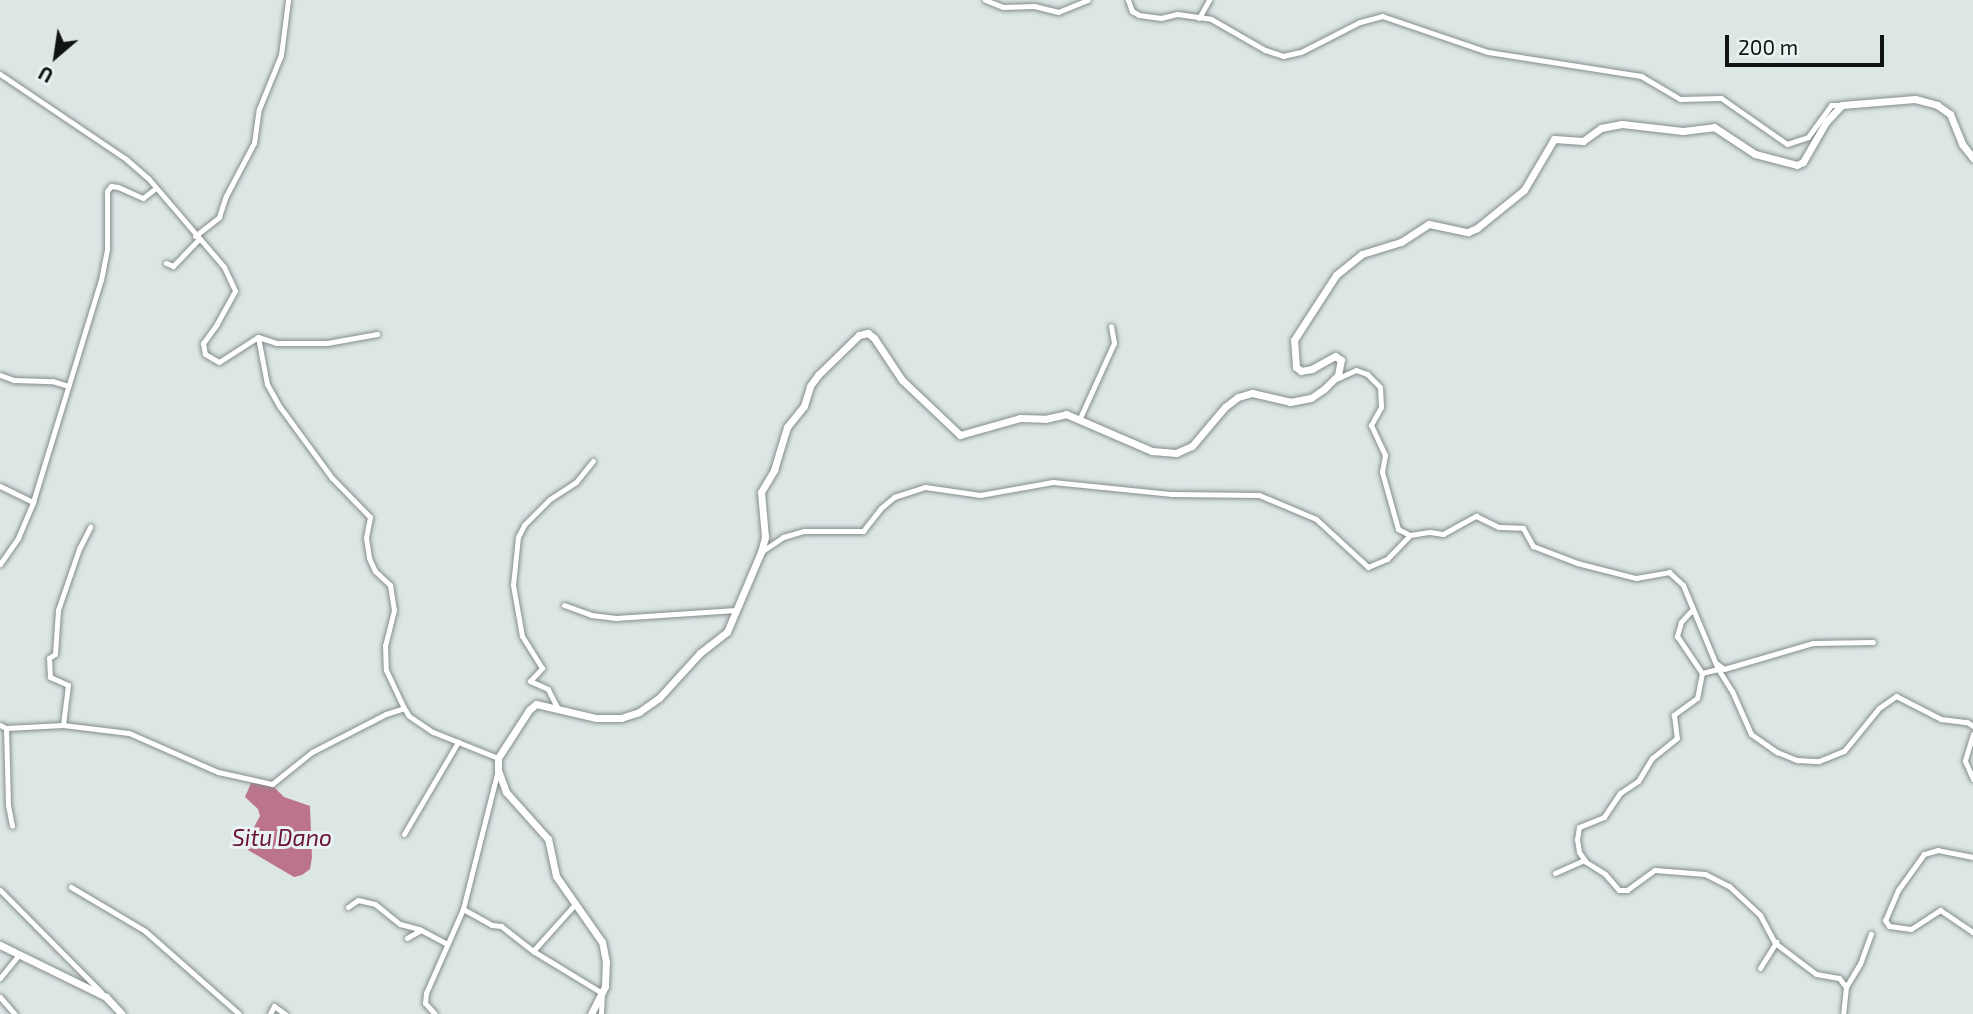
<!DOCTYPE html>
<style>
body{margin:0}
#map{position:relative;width:1973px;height:1014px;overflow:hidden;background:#dce6e5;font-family:"Exo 2",sans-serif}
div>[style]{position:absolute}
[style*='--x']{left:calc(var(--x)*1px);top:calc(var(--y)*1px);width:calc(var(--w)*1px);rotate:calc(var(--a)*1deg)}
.water>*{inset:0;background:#bc748c}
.roads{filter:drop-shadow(0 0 2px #848d8c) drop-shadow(0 0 2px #848d8c)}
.minor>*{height:5px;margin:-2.5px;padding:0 2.5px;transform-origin:2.5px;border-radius:2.5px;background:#fff}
.tertiary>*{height:7px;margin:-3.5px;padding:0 3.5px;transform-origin:3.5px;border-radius:3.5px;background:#fff}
span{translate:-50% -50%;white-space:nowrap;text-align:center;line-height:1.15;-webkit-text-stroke:6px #e9f3f2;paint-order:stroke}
.water-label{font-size:23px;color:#6a123a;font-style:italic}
.north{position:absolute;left:21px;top:21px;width:70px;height:70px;-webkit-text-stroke:5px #e9f3f2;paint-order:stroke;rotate:209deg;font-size:19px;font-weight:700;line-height:28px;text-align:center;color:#101313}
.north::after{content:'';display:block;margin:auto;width:24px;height:32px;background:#101313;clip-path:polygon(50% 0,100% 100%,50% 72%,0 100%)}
.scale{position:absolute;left:1725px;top:35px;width:159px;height:32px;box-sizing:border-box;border:4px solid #101313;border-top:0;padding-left:9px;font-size:21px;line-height:24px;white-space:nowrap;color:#101313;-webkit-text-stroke:5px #e9f3f2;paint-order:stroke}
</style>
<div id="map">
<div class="water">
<i style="clip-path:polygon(251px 783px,272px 785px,284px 797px,310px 806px,312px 857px,310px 869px,302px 875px,294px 877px,248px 850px,247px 840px,260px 816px,258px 809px,245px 797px)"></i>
</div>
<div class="roads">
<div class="minor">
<i style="--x:985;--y:0;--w:19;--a:21"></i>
<i style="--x:1003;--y:7;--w:31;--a:-2"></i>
<i style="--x:1034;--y:6;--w:25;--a:14"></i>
<i style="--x:1058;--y:12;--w:32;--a:-22"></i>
<i style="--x:1128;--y:0;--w:12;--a:70"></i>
<i style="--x:1132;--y:11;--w:8;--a:30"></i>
<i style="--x:1139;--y:15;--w:22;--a:8"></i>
<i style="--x:1161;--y:18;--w:16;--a:-14"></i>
<i style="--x:1177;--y:14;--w:34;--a:8"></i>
<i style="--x:1211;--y:19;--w:62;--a:29.9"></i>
<i style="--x:1265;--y:50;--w:19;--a:18"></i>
<i style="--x:1283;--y:56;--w:18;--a:-13"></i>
<i style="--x:1301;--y:52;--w:66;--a:-27"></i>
<i style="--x:1360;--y:22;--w:23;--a:-15"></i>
<i style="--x:1382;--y:16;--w:112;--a:18.8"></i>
<i style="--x:1488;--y:52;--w:155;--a:8.9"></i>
<i style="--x:1641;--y:76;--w:45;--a:30.5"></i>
<i style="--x:1680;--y:99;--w:41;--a:-1.4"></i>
<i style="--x:1721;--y:98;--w:80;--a:34.9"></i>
<i style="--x:1787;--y:144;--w:22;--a:-18"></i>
<i style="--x:1808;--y:137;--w:39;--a:-54"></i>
<i style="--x:1831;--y:105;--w:11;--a:0"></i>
<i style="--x:1199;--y:18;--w:21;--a:-61"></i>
<i style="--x:0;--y:74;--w:152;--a:34"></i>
<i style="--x:126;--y:159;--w:29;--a:41"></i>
<i style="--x:148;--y:178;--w:117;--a:49.5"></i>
<i style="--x:224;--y:267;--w:26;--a:65"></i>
<i style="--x:235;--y:291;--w:38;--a:119"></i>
<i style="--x:217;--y:324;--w:24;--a:126"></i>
<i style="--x:203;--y:343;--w:11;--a:80"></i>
<i style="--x:205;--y:354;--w:16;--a:30"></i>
<i style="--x:219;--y:362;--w:46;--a:-32.7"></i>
<i style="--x:258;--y:337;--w:48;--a:79.2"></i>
<i style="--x:267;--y:384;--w:26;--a:61"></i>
<i style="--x:280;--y:407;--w:88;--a:53.8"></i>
<i style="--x:332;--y:478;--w:54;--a:45.7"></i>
<i style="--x:370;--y:517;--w:21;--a:101"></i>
<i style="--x:366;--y:538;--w:20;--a:81"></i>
<i style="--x:369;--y:558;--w:14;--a:65"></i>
<i style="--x:375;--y:571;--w:21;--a:43"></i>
<i style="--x:390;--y:585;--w:25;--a:81"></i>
<i style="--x:394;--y:610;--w:36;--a:104"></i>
<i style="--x:385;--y:645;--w:25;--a:88"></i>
<i style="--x:386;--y:670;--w:42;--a:64.7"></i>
<i style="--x:404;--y:708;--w:9;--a:58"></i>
<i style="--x:409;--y:716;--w:29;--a:34"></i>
<i style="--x:433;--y:732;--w:70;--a:21.8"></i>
<i style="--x:195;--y:236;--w:31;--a:-38"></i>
<i style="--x:219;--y:217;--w:22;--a:-72"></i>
<i style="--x:226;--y:196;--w:60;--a:-62.2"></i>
<i style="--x:254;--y:143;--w:34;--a:-82"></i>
<i style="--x:259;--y:109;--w:58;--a:-67.8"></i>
<i style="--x:281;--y:55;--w:55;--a:-82.7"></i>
<i style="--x:166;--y:263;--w:8;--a:23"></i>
<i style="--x:173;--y:266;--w:36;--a:-46"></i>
<i style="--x:258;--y:337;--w:19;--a:18"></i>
<i style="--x:276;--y:343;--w:51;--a:0"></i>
<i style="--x:327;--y:343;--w:51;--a:-10.2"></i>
<i style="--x:0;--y:375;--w:15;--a:20"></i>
<i style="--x:14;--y:380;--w:38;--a:2"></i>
<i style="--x:52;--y:381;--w:17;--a:17"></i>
<i style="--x:1336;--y:379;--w:22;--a:-24"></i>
<i style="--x:1356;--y:370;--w:12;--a:20"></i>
<i style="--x:1367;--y:374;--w:18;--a:45"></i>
<i style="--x:1380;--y:387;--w:20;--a:87"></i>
<i style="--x:1381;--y:407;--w:21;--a:119"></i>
<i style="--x:1371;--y:425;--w:33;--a:65"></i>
<i style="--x:1385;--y:455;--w:17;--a:100"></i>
<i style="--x:1382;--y:472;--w:59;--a:74.3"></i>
<i style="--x:1398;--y:529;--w:13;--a:27"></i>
<i style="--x:1080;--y:418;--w:82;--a:-65.6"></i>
<i style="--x:1114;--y:343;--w:17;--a:-100"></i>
<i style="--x:0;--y:486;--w:37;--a:26"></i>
<i style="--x:761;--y:552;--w:27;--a:-34"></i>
<i style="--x:783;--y:537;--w:22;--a:-16"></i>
<i style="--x:804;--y:531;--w:59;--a:0"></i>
<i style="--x:863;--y:531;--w:29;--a:-52"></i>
<i style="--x:881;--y:508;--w:17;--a:-40"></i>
<i style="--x:894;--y:497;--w:33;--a:-18"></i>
<i style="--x:925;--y:487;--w:56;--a:8.3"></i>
<i style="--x:980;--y:495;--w:74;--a:-10.1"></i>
<i style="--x:1053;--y:482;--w:120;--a:5.8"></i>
<i style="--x:1172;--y:494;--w:87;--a:0.7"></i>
<i style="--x:1259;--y:495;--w:62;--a:22.8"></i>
<i style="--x:1316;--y:519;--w:71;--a:42.7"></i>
<i style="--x:1368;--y:567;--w:21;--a:-23"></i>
<i style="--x:1387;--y:559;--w:33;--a:-46"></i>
<i style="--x:1410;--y:535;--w:20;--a:-9"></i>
<i style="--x:1430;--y:532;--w:13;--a:9"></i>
<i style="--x:1443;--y:534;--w:38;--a:-29"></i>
<i style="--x:1476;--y:516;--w:25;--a:26"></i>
<i style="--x:1499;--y:527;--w:24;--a:2"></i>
<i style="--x:1523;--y:528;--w:21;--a:61"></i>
<i style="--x:1533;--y:546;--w:47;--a:21.1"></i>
<i style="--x:1577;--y:563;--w:61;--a:14.3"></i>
<i style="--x:1636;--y:578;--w:34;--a:-10"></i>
<i style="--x:1669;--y:572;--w:19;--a:43"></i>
<i style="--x:1683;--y:585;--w:91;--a:67.4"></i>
<i style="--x:1718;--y:669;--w:16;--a:166"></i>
<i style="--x:1702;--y:673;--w:25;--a:101"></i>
<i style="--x:1697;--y:698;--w:29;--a:144"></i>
<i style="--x:1674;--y:715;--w:23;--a:83"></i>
<i style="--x:1677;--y:738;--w:32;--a:141"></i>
<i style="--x:1652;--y:758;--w:27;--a:121"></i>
<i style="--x:1638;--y:781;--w:22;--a:146"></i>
<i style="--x:1620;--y:793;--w:29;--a:124"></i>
<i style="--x:1604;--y:817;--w:27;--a:158"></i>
<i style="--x:1579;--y:827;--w:12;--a:99"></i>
<i style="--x:1577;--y:839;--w:13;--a:81"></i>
<i style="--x:1579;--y:852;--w:12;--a:55"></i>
<i style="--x:1586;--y:862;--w:22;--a:32"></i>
<i style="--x:1605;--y:874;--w:21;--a:49"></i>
<i style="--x:1619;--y:890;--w:8;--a:0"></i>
<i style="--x:1627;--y:890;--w:34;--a:-36"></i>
<i style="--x:1655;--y:870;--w:50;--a:4.6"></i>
<i style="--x:1705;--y:874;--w:27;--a:27"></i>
<i style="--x:1729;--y:886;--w:42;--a:43.1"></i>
<i style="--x:1760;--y:915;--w:32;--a:62"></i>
<i style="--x:1775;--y:943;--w:51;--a:37.1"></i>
<i style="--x:1816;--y:974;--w:23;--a:10"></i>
<i style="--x:1839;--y:978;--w:11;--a:52"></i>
<i style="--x:1846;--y:987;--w:27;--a:96"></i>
<i style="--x:0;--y:564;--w:32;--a:-55"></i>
<i style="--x:18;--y:538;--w:39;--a:-67"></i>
<i style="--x:33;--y:502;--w:232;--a:-73"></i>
<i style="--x:101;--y:280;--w:33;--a:-79"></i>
<i style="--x:107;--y:248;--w:57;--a:-90"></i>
<i style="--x:107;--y:191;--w:6;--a:-51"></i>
<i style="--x:111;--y:186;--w:7;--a:8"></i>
<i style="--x:118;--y:187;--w:27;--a:24"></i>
<i style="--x:143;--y:198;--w:16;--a:-38"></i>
<i style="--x:564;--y:605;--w:29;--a:20"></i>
<i style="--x:591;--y:615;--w:25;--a:7"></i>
<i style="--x:616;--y:618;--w:120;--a:-3.8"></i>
<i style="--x:1693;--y:609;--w:18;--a:133"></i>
<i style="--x:1681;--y:622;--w:15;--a:106"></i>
<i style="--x:1677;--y:636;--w:45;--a:56"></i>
<i style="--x:1716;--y:663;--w:10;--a:37"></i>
<i style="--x:1724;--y:669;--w:93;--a:-16.3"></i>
<i style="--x:1813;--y:643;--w:60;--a:-1"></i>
<i style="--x:1718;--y:669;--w:26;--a:58"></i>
<i style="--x:1732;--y:691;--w:47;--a:66.2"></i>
<i style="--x:1751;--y:734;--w:32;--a:35"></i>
<i style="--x:1777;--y:752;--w:22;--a:22"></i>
<i style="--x:1797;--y:760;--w:22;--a:3"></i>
<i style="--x:1819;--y:761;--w:27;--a:-22"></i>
<i style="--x:1844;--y:751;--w:55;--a:-50.9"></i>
<i style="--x:1879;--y:708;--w:21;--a:-35"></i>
<i style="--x:1896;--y:696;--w:51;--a:27.1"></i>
<i style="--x:1941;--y:719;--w:26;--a:7"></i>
<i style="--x:1967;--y:722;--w:7;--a:34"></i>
<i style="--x:558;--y:709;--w:22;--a:-117"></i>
<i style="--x:548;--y:689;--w:20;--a:-156"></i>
<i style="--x:530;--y:681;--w:18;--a:-47"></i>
<i style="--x:542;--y:668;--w:38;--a:-122"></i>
<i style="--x:522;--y:636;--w:52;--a:-100"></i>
<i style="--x:513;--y:585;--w:48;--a:-84.1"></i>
<i style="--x:518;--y:537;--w:13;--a:-63"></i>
<i style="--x:524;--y:525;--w:37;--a:-45"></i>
<i style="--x:550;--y:499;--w:31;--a:-33"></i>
<i style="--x:576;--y:482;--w:27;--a:-51"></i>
<i style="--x:0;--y:725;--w:7;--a:27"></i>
<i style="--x:6;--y:728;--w:57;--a:-3"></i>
<i style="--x:63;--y:725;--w:66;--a:6.9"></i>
<i style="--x:129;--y:733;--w:97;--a:23.7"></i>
<i style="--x:218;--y:772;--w:55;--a:12.5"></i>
<i style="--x:272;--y:784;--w:51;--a:-38.7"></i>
<i style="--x:312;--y:752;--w:83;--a:-27.2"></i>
<i style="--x:386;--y:714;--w:19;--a:-18"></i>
<i style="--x:63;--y:725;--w:40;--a:-82.9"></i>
<i style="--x:68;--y:685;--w:20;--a:-156"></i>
<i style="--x:50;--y:677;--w:19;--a:-93"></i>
<i style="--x:49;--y:658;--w:7;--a:-34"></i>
<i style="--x:55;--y:654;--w:44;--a:-86.1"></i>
<i style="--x:58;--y:610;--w:65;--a:-71"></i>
<i style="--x:79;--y:549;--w:25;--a:-63"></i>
<i style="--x:6;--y:728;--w:77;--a:88.5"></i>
<i style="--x:8;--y:805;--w:21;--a:79"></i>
<i style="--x:1973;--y:734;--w:28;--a:107"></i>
<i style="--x:1965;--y:761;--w:20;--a:66"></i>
<i style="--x:404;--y:834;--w:107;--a:-59.6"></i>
<i style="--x:1973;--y:857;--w:36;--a:-169"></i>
<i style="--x:1938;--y:850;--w:15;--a:164"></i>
<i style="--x:1924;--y:854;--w:44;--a:125.8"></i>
<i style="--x:1898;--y:890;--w:33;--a:113"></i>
<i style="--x:1885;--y:920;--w:7;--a:56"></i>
<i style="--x:1889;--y:926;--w:22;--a:8"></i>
<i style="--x:1911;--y:929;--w:35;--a:-33"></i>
<i style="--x:1940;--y:910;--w:40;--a:34"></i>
<i style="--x:1555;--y:873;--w:32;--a:-24"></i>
<i style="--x:71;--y:887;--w:86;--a:30.7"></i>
<i style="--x:145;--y:931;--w:125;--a:41.4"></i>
<i style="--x:0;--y:890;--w:144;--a:45.3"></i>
<i style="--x:348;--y:907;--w:12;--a:-35"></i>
<i style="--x:358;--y:900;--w:17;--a:13"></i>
<i style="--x:375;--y:904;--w:32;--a:39"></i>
<i style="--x:400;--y:924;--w:20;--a:15"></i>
<i style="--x:419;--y:929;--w:32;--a:28"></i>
<i style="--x:463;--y:909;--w:33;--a:29"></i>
<i style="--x:492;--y:925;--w:9;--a:6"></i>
<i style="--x:501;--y:926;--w:41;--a:38"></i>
<i style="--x:533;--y:951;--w:81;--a:31.3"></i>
<i style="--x:602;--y:993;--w:21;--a:93"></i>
<i style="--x:407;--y:938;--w:16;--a:-30"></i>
<i style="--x:533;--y:951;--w:64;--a:-48.1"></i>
<i style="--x:1760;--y:968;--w:31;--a:-58"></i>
<i style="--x:0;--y:978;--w:28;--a:-51"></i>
<i style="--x:1846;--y:987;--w:27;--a:-59"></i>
<i style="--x:1860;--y:964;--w:32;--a:-70"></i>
<i style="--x:0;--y:997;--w:23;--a:49"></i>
<i style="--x:270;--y:1014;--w:9;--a:-63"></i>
<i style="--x:274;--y:1006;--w:14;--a:36"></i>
<i style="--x:435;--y:1014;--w:15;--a:-132"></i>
<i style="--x:425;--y:1003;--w:10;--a:-84"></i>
<i style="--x:426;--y:993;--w:92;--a:-66.2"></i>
<i style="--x:463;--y:909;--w:143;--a:-75.9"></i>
</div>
<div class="tertiary">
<i style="--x:0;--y:945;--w:118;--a:26.1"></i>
<i style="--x:106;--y:997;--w:23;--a:47"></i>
<i style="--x:591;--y:1014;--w:31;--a:-63"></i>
<i style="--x:605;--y:986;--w:24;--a:-88"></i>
<i style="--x:606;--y:962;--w:20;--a:-101"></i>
<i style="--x:602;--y:942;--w:80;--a:-124.9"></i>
<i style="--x:556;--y:876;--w:38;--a:-102"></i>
<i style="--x:548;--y:839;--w:63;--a:-131.8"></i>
<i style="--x:506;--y:792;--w:23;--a:-110"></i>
<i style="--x:498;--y:770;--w:12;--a:-90"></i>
<i style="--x:498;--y:758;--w:57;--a:-57.1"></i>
<i style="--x:529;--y:710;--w:9;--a:-41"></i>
<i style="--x:536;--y:704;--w:62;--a:13.1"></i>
<i style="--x:596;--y:718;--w:25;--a:0"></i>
<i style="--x:621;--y:718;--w:19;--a:-18"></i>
<i style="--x:639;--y:712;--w:24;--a:-35"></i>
<i style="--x:659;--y:698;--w:61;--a:-47.7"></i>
<i style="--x:700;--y:653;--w:34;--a:-38"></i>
<i style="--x:727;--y:632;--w:87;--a:-67"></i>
<i style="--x:761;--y:552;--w:16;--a:-75"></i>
<i style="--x:765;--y:537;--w:45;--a:-95.1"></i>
<i style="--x:761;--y:492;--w:26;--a:-59"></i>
<i style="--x:774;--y:470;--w:45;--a:-73.2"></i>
<i style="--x:787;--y:427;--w:27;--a:-51"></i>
<i style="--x:804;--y:406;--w:21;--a:-73"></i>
<i style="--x:810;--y:386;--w:14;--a:-54"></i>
<i style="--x:818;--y:375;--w:57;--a:-44.3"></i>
<i style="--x:859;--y:335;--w:9;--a:-13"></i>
<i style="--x:868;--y:333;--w:8;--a:40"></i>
<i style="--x:874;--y:338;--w:50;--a:56.3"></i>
<i style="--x:902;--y:380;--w:80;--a:43.5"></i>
<i style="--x:960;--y:435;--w:62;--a:-15.8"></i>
<i style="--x:1020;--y:418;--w:25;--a:2"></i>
<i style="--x:1045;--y:419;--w:22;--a:-13"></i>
<i style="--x:1066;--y:414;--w:94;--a:23.3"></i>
<i style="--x:1152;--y:451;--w:24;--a:5"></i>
<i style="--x:1176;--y:453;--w:17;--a:-24"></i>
<i style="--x:1192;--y:446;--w:51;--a:-49.8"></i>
<i style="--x:1225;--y:407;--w:16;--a:-38"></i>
<i style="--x:1238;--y:397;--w:15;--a:-16"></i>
<i style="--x:1252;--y:393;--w:39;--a:13"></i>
<i style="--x:1290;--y:402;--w:21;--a:-11"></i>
<i style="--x:1311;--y:398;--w:16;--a:-35"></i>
<i style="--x:1324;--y:389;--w:20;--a:-45"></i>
<i style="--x:1338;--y:375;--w:15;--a:-79"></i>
<i style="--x:1341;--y:360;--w:7;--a:-146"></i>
<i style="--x:1335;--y:356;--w:26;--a:151"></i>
<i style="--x:1312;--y:369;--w:11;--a:170"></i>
<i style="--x:1301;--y:371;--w:6;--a:-141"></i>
<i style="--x:1296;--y:367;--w:27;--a:-94"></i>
<i style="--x:1294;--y:340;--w:77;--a:-57.1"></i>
<i style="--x:1336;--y:275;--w:33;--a:-39"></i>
<i style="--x:1362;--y:254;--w:41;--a:-17.1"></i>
<i style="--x:1401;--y:242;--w:33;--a:-33"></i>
<i style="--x:1429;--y:224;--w:40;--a:12"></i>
<i style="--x:1468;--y:232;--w:10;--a:-24"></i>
<i style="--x:1477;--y:228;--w:60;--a:-39"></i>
<i style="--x:1524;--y:190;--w:59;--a:-59.5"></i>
<i style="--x:1554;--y:139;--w:29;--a:4"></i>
<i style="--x:1583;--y:141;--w:22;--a:-36"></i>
<i style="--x:1601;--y:128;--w:21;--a:-11"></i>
<i style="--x:1622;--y:124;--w:61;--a:6.5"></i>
<i style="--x:1683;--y:131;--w:31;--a:-7"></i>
<i style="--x:1714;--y:127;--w:49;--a:33.4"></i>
<i style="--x:1755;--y:154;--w:43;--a:14.7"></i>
<i style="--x:1797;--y:165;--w:7;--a:-27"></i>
<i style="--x:1803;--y:162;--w:46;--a:-60.1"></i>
<i style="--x:1826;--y:122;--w:23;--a:-47"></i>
<i style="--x:1842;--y:105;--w:73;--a:-4.7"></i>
<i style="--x:1915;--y:99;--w:23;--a:15"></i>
<i style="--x:1937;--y:105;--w:16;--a:35"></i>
<i style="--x:1950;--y:114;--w:32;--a:68"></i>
<i style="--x:1962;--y:144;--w:18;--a:52"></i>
</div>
</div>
<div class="water-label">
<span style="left:282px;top:837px">Situ Dano</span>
</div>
<div class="north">U</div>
<div class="scale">200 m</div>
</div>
